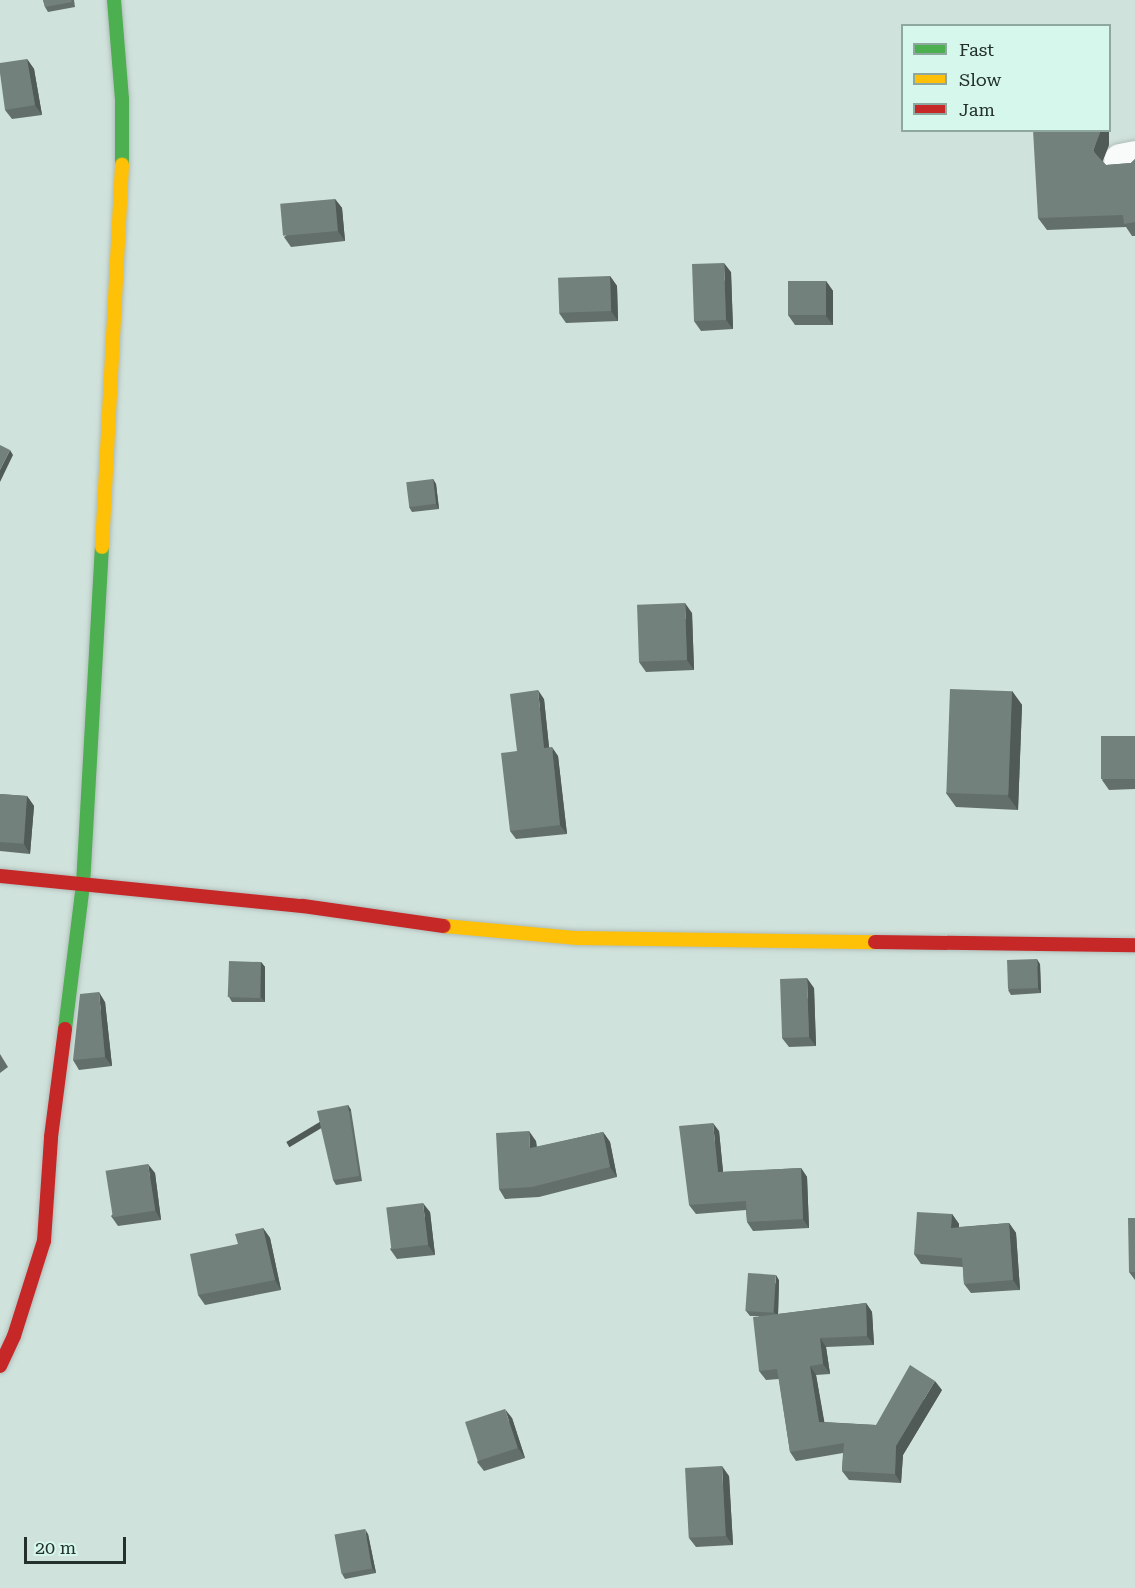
<!DOCTYPE html>
<style>
body{margin:0}
#map{position:relative;width:1135px;height:1588px;overflow:hidden;background:#d0e2dc;font-family:"Roboto Serif",serif}
div>[style]{position:absolute}
[style*='--x']{left:calc(var(--x)*1px);top:calc(var(--y)*1px);width:calc(var(--w)*1px);rotate:calc(var(--a)*1deg)}
.roads{filter:drop-shadow(0 0 2px #afbdb9) drop-shadow(0 0 2px #afbdb9)}
.street>*{height:33px;margin:-16.5px;padding:0 16.5px;transform-origin:16.5px;border-radius:16.5px;background:#f8fbfa}
.fast>*{height:14px;margin:-7px;padding:0 7px;transform-origin:7px;border-radius:7px;background:#4caf50}
.slow>*{height:14px;margin:-7px;padding:0 7px;transform-origin:7px;border-radius:7px;background:#ffc107}
.jam>*{height:14px;margin:-7px;padding:0 7px;transform-origin:7px;border-radius:7px;background:#c62828}
.wall>*{inset:0;background:#636f6b}
.shaded-wall>*{inset:0;background:#505a57;transform-origin:0 0}
.building>*{inset:0;background:#73817c;transform-origin:0 0}
span{translate:-50% -50%;white-space:nowrap;text-align:center;line-height:1.15;-webkit-text-stroke:6px #d5f7ec;paint-order:stroke}
.legend{position:absolute;left:901px;top:24px;width:210px;height:108px;box-sizing:border-box;background:#d5f7ec;border:2px solid #8ea79f;margin:0;padding:8px 10px;list-style:none;font-size:18px;color:#24302c}
.legend li{display:flex;align-items:center;gap:12px;height:30px}
.legend b{width:30px;border:2px solid #8ea79f}
.scale{position:absolute;left:24px;top:1537px;width:102px;height:27px;box-sizing:border-box;border:3px solid #24302c;border-top:0;padding-left:8px;font-size:18px;line-height:21px;white-space:nowrap;color:#24302c;-webkit-text-stroke:4px #d5f7ec;paint-order:stroke}
</style>
<div id="map">
<div class="roads">
<div class="street">
<i style="--x:1120;--y:160;--w:15;--a:-11"></i>
</div>
<div class="fast">
<i style="--x:114;--y:0;--w:99;--a:85.4"></i>
<i style="--x:122;--y:99;--w:66;--a:90"></i>
<i style="--x:65;--y:1029;--w:145;--a:-82.9"></i>
<i style="--x:83;--y:885;--w:339;--a:-86.8"></i>
</div>
<div class="slow">
<i style="--x:102;--y:547;--w:383;--a:-87"></i>
<i style="--x:444;--y:926;--w:134;--a:5.2"></i>
<i style="--x:577;--y:938;--w:298;--a:0.8"></i>
</div>
<div class="jam">
<i style="--x:0;--y:876;--w:304;--a:5.7"></i>
<i style="--x:303;--y:906;--w:142;--a:8.1"></i>
<i style="--x:875;--y:942;--w:260;--a:0.7"></i>
<i style="--x:0;--y:1366;--w:33;--a:-65"></i>
<i style="--x:14;--y:1336;--w:100;--a:-72.5"></i>
<i style="--x:44;--y:1241;--w:104;--a:-86.1"></i>
<i style="--x:51;--y:1137;--w:109;--a:-82.6"></i>
</div>
</div>
<div class="wall">
<i style="clip-path:polygon(43px 0,74px 0,75px 7px,48px 12px,45px 7px)"></i>
<i style="clip-path:polygon(27px 59px,34px 69px,42px 115px,12px 119px,5px 110px)"></i>
<i style="clip-path:polygon(1109px 145px,1102px 161px,1106px 165px,1131px 163px,1135px 159px,1135px 236px,1132px 236px,1126px 227px,1047px 230px,1038px 218px)"></i>
<i style="clip-path:polygon(335px 199px,342px 208px,345px 241px,291px 247px,284px 237px)"></i>
<i style="clip-path:polygon(731px 272px,733px 329px,701px 331px,694px 321px)"></i>
<i style="clip-path:polygon(610px 276px,617px 286px,618px 321px,566px 323px,559px 313px)"></i>
<i style="clip-path:polygon(826px 281px,833px 291px,833px 325px,795px 325px,788px 315px)"></i>
<i style="clip-path:polygon(433px 479px,436px 484px,439px 509px,412px 512px,409px 507px)"></i>
<i style="clip-path:polygon(692px 613px,694px 670px,646px 672px,639px 662px)"></i>
<i style="clip-path:polygon(1012px 691px,1022px 705px,1018px 810px,956px 807px,946px 793px)"></i>
<i style="clip-path:polygon(544px 699px,549px 747px,558px 756px,567px 834px,516px 839px,510px 831px,517px 751px)"></i>
<i style="clip-path:polygon(1135px 736px,1135px 789px,1109px 790px,1102px 780px)"></i>
<i style="clip-path:polygon(0 794px,27px 796px,34px 806px,30px 854px,0 851px)"></i>
<i style="clip-path:polygon(261px 962px,265px 967px,265px 1002px,232px 1002px,229px 997px)"></i>
<i style="clip-path:polygon(1040px 964px,1041px 993px,1011px 995px,1008px 990px)"></i>
<i style="clip-path:polygon(814px 988px,816px 1046px,789px 1047px,782px 1038px)"></i>
<i style="clip-path:polygon(105px 1002px,112px 1066px,79px 1070px,73px 1060px)"></i>
<i style="clip-path:polygon(0 1054px,8px 1067px,0 1073px)"></i>
<i style="clip-path:polygon(348px 1105px,351px 1110px,362px 1181px,336px 1185px,333px 1180px)"></i>
<i style="clip-path:polygon(719px 1131px,723px 1172px,801px 1168px,807px 1177px,809px 1228px,753px 1231px,747px 1222px,746px 1210px,696px 1214px,689px 1205px)"></i>
<i style="clip-path:polygon(603px 1132px,610px 1142px,617px 1177px,539px 1197px,505px 1199px,499px 1189px,536px 1141px,537px 1147px)"></i>
<i style="clip-path:polygon(155px 1173px,161px 1220px,118px 1226px,111px 1216px)"></i>
<i style="clip-path:polygon(430px 1212px,435px 1255px,397px 1259px,390px 1249px)"></i>
<i style="clip-path:polygon(952px 1214px,959px 1224px,959px 1227px,1009px 1223px,1016px 1233px,1020px 1290px,971px 1293px,964px 1284px,963px 1267px,921px 1264px,914px 1254px)"></i>
<i style="clip-path:polygon(1135px 1218px,1135px 1280px,1129px 1272px)"></i>
<i style="clip-path:polygon(263px 1228px,270px 1238px,281px 1290px,205px 1305px,198px 1295px,238px 1244px)"></i>
<i style="clip-path:polygon(779px 1280px,778px 1314px,866px 1303px,872px 1312px,874px 1345px,826px 1347px,830px 1374px,816px 1375px,824px 1422px,876px 1425px,942px 1390px,903px 1455px,901px 1483px,849px 1480px,842px 1471px,843px 1453px,796px 1461px,790px 1452px,779px 1379px,766px 1380px,759px 1371px,759px 1316px,750px 1316px,746px 1311px)"></i>
<i style="clip-path:polygon(512px 1418px,525px 1458px,484px 1471px,477px 1462px)"></i>
<i style="clip-path:polygon(729px 1476px,733px 1545px,696px 1547px,689px 1538px)"></i>
<i style="clip-path:polygon(368px 1534px,376px 1573px,345px 1579px,342px 1574px)"></i>
</div>
<div class="shaded-wall">
<i style="clip-path:polygon(27px 59px,34px 69px,42px 115px,35px 105px)"></i>
<i style="clip-path:polygon(1100px 130px,1109px 130px,1109px 145px,1102px 163px,1093px 151px)"></i>
<i style="clip-path:polygon(335px 199px,342px 208px,345px 241px,338px 231px)"></i>
<i style="clip-path:polygon(724px 263px,731px 272px,733px 329px,726px 320px)"></i>
<i style="clip-path:polygon(610px 276px,617px 286px,618px 321px,611px 311px)"></i>
<i style="clip-path:polygon(826px 281px,833px 291px,833px 325px,826px 316px)"></i>
<i style="clip-path:polygon(10px 450px,13px 455px,0 482px,0 470px)"></i>
<i style="clip-path:polygon(433px 479px,436px 484px,439px 509px,436px 504px)"></i>
<i style="clip-path:polygon(685px 603px,692px 613px,694px 670px,687px 660px)"></i>
<i style="clip-path:polygon(538px 690px,544px 699px,550px 757px,544px 748px)"></i>
<i style="clip-path:polygon(1012px 691px,1022px 705px,1018px 810px,1008px 796px)"></i>
<i style="clip-path:polygon(552px 747px,558px 756px,567px 834px,560px 825px)"></i>
<i style="clip-path:polygon(27px 796px,34px 806px,30px 854px,24px 844px)"></i>
<i style="clip-path:polygon(1037px 959px,1040px 964px,1041px 993px,1038px 988px)"></i>
<i style="clip-path:polygon(261px 962px,265px 967px,265px 1002px,261px 997px)"></i>
<i style="clip-path:polygon(807px 978px,814px 988px,816px 1046px,809px 1037px)"></i>
<i style="clip-path:polygon(99px 992px,105px 1002px,112px 1066px,105px 1057px)"></i>
<i style="left:348px;top:1105px;width:6px;height:72px;rotate:59deg"></i>
<i style="clip-path:polygon(713px 1123px,719px 1131px,724px 1181px,718px 1172px)"></i>
<i style="clip-path:polygon(529px 1131px,536px 1141px,537px 1158px,530px 1148px)"></i>
<i style="clip-path:polygon(603px 1132px,610px 1142px,617px 1177px,610px 1167px)"></i>
<i style="clip-path:polygon(148px 1164px,155px 1173px,161px 1220px,155px 1210px)"></i>
<i style="clip-path:polygon(801px 1168px,807px 1177px,809px 1228px,803px 1219px)"></i>
<i style="clip-path:polygon(423px 1203px,430px 1212px,435px 1255px,428px 1245px)"></i>
<i style="clip-path:polygon(952px 1214px,959px 1224px,958px 1238px,951px 1228px)"></i>
<i style="clip-path:polygon(1009px 1223px,1016px 1233px,1020px 1290px,1013px 1280px)"></i>
<i style="clip-path:polygon(263px 1228px,270px 1238px,281px 1290px,275px 1280px)"></i>
<i style="clip-path:polygon(776px 1275px,779px 1280px,778px 1317px,774px 1312px)"></i>
<i style="clip-path:polygon(866px 1303px,872px 1312px,874px 1345px,867px 1336px)"></i>
<i style="clip-path:polygon(820px 1338px,826px 1347px,830px 1374px,823px 1364px)"></i>
<i style="clip-path:polygon(810px 1366px,816px 1375px,826px 1431px,819px 1422px)"></i>
<i style="clip-path:polygon(935px 1381px,942px 1390px,903px 1455px,901px 1483px,895px 1474px,896px 1446px)"></i>
<i style="clip-path:polygon(505px 1409px,512px 1418px,525px 1458px,518px 1448px)"></i>
<i style="clip-path:polygon(722px 1466px,729px 1476px,733px 1545px,726px 1536px)"></i>
<i style="clip-path:polygon(365px 1529px,368px 1534px,376px 1573px,372px 1568px)"></i>
</div>
<div class="building">
<i style="clip-path:polygon(43px 0,71px 0,72px 2px,45px 7px)"></i>
<i style="clip-path:polygon(27px 59px,35px 105px,5px 110px,0 73px,0 63px)"></i>
<i style="clip-path:polygon(1033px 130px,1100px 130px,1100px 133px,1093px 151px,1106px 165px,1131px 163px,1135px 159px,1135px 222px,1124px 224px,1123px 215px,1038px 218px)"></i>
<i style="left:335px;top:199px;width:32px;height:55px;rotate:85deg"></i>
<i style="left:724px;top:263px;width:57px;height:32px;rotate:88deg"></i>
<i style="left:610px;top:276px;width:35px;height:52px;rotate:88deg"></i>
<i style="left:788px;top:281px;width:38px;height:34px"></i>
<i style="clip-path:polygon(0 445px,10px 450px,0 470px)"></i>
<i style="left:433px;top:479px;width:25px;height:27px;rotate:83deg"></i>
<i style="left:685px;top:603px;width:57px;height:48px;rotate:88deg"></i>
<i style="left:950px;top:689px;width:62px;height:104px;rotate:2deg"></i>
<i style="clip-path:polygon(538px 690px,544px 748px,552px 747px,560px 825px,510px 831px,501px 753px,517px 751px,510px 694px)"></i>
<i style="left:1135px;top:736px;width:43px;height:34px;rotate:90deg"></i>
<i style="left:0;top:794px;width:27px;height:48px;rotate:4deg"></i>
<i style="left:1037px;top:959px;width:29px;height:30px;rotate:88deg"></i>
<i style="left:229px;top:961px;width:32px;height:36px;rotate:2deg"></i>
<i style="left:807px;top:978px;width:59px;height:27px;rotate:88deg"></i>
<i style="clip-path:polygon(99px 992px,105px 1057px,73px 1060px,80px 994px)"></i>
<i style="clip-path:polygon(348px 1105px,359px 1176px,333px 1180px,317px 1111px)"></i>
<i style="clip-path:polygon(713px 1123px,718px 1172px,801px 1168px,803px 1219px,747px 1222px,746px 1201px,689px 1205px,679px 1126px)"></i>
<i style="clip-path:polygon(529px 1131px,530px 1148px,603px 1132px,610px 1167px,532px 1187px,499px 1189px,496px 1133px)"></i>
<i style="left:148px;top:1164px;width:47px;height:43px;rotate:81deg"></i>
<i style="left:423px;top:1203px;width:42px;height:37px;rotate:83deg"></i>
<i style="clip-path:polygon(917px 1212px,952px 1214px,951px 1228px,1009px 1223px,1013px 1280px,964px 1284px,962px 1258px,914px 1254px)"></i>
<i style="clip-path:polygon(1128px 1218px,1135px 1218px,1135px 1272px,1129px 1272px)"></i>
<i style="clip-path:polygon(263px 1228px,275px 1280px,198px 1295px,190px 1254px,238px 1244px,235px 1234px)"></i>
<i style="left:748px;top:1273px;width:28px;height:38px;rotate:4deg"></i>
<i style="clip-path:polygon(866px 1303px,867px 1336px,820px 1338px,823px 1364px,810px 1366px,819px 1422px,876px 1425px,910px 1365px,935px 1381px,896px 1446px,895px 1474px,842px 1471px,844px 1443px,790px 1452px,777px 1369px,759px 1371px,753px 1317px)"></i>
<i style="left:505px;top:1409px;width:41px;height:42px;rotate:72deg"></i>
<i style="left:722px;top:1466px;width:70px;height:37px;rotate:87deg"></i>
<i style="left:365px;top:1529px;width:40px;height:31px;rotate:80deg"></i>
</div>
<ul class="legend">
<li><b style="height:8px;background:#4caf50"></b>Fast</li>
<li><b style="height:8px;background:#ffc107"></b>Slow</li>
<li><b style="height:8px;background:#c62828"></b>Jam</li>
</ul>
<div class="scale">20 m</div>
</div>
